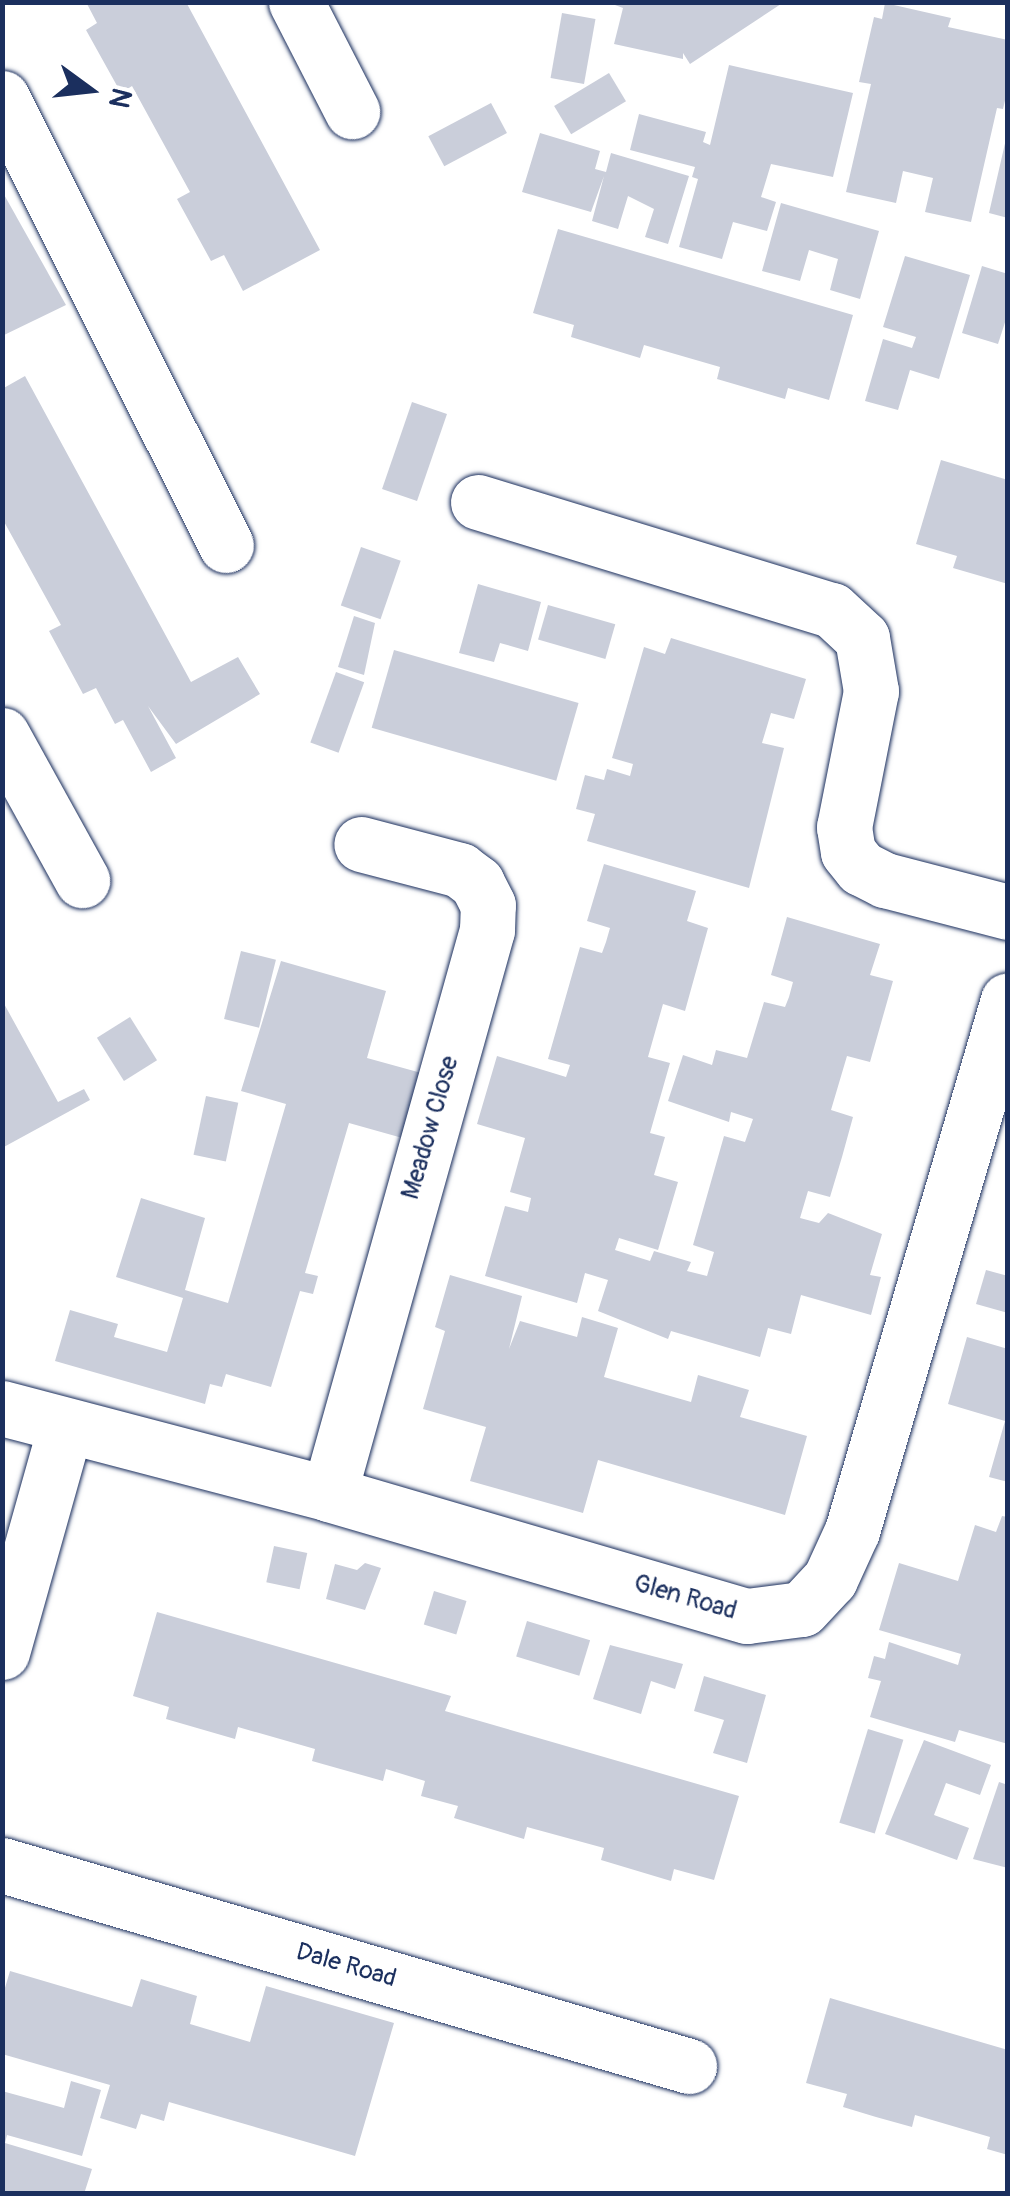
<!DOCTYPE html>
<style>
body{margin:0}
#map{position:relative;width:1010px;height:2196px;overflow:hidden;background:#fff;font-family:Pangolin,sans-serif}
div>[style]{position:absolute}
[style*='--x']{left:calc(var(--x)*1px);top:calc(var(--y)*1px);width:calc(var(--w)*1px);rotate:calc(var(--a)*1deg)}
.building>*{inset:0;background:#caceda;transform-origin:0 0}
.roads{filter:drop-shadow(0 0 2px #1b2f5e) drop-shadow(0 0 2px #1b2f5e)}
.minor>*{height:55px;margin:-27.5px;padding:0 27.5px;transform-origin:27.5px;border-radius:27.5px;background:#fff}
span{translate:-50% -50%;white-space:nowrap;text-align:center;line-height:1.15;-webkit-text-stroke:9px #fff;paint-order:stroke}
.street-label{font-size:25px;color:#1b2f5e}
.frame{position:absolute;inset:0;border:5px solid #1b2f5e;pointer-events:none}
.north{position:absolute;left:40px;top:40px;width:100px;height:100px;-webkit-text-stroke:8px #fff;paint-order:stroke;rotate:105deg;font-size:28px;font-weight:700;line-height:40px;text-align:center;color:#1b2f5e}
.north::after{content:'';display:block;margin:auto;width:35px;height:45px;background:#1b2f5e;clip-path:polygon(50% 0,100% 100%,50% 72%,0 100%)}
</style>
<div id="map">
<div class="building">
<i style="clip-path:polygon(86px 2px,186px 2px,320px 250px,243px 291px,224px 255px,211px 261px,177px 199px,190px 192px,132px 86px,121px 93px,86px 30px,97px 23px)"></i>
<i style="clip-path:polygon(607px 2px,784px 2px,690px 64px,683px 53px,683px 59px,614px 44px,623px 8px)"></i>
<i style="clip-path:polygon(885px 3px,951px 18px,948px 27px,1008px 40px,1008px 88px,1003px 109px,997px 108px,971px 222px,925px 212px,933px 178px,903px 171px,896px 203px,846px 192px,871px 84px,859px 82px,874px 17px,882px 19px)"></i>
<i style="left:562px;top:13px;width:34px;height:66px;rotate:10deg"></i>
<i style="clip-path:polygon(729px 65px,853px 93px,833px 177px,771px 164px,761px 197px,776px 202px,767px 231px,733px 222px,722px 259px,679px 247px,698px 179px,692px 177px,695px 167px,630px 150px,639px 114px,706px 132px,703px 142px,710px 145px)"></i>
<i style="left:609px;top:73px;width:33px;height:64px;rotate:59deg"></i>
<i style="left:491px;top:103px;width:34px;height:71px;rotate:62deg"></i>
<i style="clip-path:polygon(540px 133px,600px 151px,595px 169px,606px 172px,611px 153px,689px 176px,668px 244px,645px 237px,654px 209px,628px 196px,618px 229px,592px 221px,604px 176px,591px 212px,522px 192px)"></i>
<i style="clip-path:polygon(1006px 139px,1008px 139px,1008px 218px,989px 213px)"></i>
<i style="clip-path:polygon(2px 191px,66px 305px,2px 336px)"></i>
<i style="clip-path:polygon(781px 203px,879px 231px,860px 299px,830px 290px,838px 259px,809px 250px,800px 281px,762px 271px)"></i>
<i style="clip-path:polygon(558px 229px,853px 315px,829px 400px,788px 388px,785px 399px,717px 379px,720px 367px,644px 345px,640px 358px,571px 337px,574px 325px,533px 313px)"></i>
<i style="clip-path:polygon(905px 256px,970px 275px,939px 379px,910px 370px,898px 410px,865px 401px,883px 339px,912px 348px,916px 337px,883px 327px)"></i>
<i style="clip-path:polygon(982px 266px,1008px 274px,1008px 313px,998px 344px,962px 333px)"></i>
<i style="clip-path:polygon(25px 376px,191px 682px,238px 657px,260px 694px,176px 744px,148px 706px,176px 758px,151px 772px,123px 720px,115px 724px,96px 688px,83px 694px,49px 631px,61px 625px,2px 518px,2px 389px)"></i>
<i style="left:412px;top:402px;width:37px;height:92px;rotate:19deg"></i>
<i style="clip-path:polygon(941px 460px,1008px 480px,1008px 584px,953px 568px,957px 556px,916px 544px)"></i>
<i style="left:361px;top:547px;width:42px;height:62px;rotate:19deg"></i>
<i style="clip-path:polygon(478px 584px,541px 602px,528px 651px,500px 643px,494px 662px,459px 653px)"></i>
<i style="left:548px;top:605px;width:70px;height:36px;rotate:16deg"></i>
<i style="clip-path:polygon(354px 616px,375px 623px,364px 675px,338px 667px)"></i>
<i style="clip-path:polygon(671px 638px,806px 679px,794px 719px,771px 713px,762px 743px,784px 748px,749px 888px,587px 841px,595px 814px,576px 809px,585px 775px,604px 780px,607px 769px,630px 776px,633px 764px,612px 758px,644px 647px,665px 654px)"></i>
<i style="left:394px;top:650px;width:192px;height:81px;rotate:16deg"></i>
<i style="left:336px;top:672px;width:30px;height:75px;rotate:20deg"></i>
<i style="clip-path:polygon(604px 864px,696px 891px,687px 921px,708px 928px,685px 1011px,663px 1004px,648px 1057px,670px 1063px,650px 1133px,665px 1137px,654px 1175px,678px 1182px,658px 1250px,619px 1238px,615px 1250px,650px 1261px,654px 1251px,691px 1262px,687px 1271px,707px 1276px,714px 1252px,693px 1245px,724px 1136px,745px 1142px,753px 1119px,731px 1112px,729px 1122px,668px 1101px,683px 1055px,712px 1065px,716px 1050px,747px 1058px,764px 1002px,785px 1007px,789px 997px,793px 982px,771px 975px,787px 917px,880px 944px,870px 975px,893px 981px,870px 1062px,847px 1056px,831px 1110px,853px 1117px,842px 1157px,830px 1197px,808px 1191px,800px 1218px,819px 1223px,828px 1213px,882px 1234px,870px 1275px,881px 1277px,871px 1315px,801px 1295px,791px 1334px,768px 1328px,760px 1357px,671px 1331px,668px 1339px,598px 1311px,608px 1280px,585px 1273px,577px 1303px,485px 1276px,505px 1206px,528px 1212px,531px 1198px,510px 1192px,525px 1138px,477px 1124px,497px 1056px,566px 1077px,570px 1065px,548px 1059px,580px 947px,602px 953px,606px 942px,610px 928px,587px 921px)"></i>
<i style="left:241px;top:951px;width:36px;height:70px;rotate:14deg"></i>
<i style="clip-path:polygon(281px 961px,386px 991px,367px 1058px,425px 1074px,406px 1139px,349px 1123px,305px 1273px,318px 1276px,313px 1294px,300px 1291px,271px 1387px,226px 1374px,222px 1387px,210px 1384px,205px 1404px,55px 1361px,70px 1310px,118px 1324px,114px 1337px,167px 1352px,183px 1298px,116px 1277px,141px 1198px,205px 1218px,185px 1290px,228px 1303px,286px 1104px,241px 1091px)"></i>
<i style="clip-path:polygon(2px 1000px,58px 1102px,84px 1089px,90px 1100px,2px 1148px)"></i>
<i style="left:130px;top:1017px;width:51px;height:39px;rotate:58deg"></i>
<i style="left:206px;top:1096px;width:33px;height:60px;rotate:12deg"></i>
<i style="clip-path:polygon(986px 1270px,1008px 1276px,1008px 1313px,976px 1304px)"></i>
<i style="clip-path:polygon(450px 1275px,522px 1296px,509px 1349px,520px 1321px,577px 1337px,582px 1317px,618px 1328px,604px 1377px,691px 1402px,698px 1375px,749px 1390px,740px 1417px,807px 1436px,785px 1515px,598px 1460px,583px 1513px,470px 1481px,486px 1427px,423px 1409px,445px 1331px,435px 1327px)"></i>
<i style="clip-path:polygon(967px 1337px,1008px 1349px,1008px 1482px,989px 1477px,1005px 1421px,948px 1404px)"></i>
<i style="clip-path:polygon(1002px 1516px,1008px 1517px,1008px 1744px,959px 1730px,955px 1742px,870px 1717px,881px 1681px,868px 1678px,874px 1656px,885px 1659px,889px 1642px,958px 1665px,961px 1654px,879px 1630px,899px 1563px,958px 1581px,975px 1525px,996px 1532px)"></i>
<i style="left:274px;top:1546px;width:34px;height:37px;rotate:12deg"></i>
<i style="clip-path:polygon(365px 1563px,381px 1568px,365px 1610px,326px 1599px,335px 1564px,357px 1570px)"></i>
<i style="left:434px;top:1591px;width:34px;height:35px;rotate:17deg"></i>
<i style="clip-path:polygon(157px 1612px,451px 1696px,445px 1711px,739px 1796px,714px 1880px,674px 1869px,671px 1881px,601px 1860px,604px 1848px,527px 1827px,524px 1839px,454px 1818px,458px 1806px,421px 1796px,425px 1781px,386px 1769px,383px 1781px,312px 1761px,315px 1749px,238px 1727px,235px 1739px,166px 1719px,169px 1707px,133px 1696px)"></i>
<i style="left:527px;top:1621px;width:66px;height:37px;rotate:17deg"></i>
<i style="clip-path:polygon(610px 1645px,683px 1664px,675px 1689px,651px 1681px,641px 1714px,593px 1699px)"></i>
<i style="clip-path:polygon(704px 1676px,766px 1695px,747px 1763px,713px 1753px,724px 1720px,694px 1711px)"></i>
<i style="left:868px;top:1729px;width:37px;height:98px;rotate:17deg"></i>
<i style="clip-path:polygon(924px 1740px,991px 1765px,980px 1795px,946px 1783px,934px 1815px,969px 1828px,957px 1860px,885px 1834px)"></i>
<i style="clip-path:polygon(999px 1782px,1008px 1785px,1008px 1868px,973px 1859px)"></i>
<i style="clip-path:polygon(10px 1971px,132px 2007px,141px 1979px,197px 1996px,190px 2024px,250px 2042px,266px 1986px,394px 2023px,355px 2156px,169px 2102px,164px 2121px,141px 2114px,136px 2129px,100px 2118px,110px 2085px,2px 2054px,2px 1998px)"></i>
<i style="clip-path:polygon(830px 1998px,1008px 2050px,1008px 2155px,987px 2149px,990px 2137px,915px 2115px,912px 2127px,876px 2117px,843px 2107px,847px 2094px,806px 2083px)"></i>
<i style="clip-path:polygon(71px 2081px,101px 2090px,82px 2156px,7px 2135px,5px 2143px,92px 2169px,84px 2194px,2px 2194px,2px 2091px,64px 2108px)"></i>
</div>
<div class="roads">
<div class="minor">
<i style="--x:296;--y:2;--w:123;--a:62.8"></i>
<i style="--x:2;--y:98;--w:500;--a:63.4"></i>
<i style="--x:478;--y:502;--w:370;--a:17"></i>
<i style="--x:832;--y:610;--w:41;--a:43"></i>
<i style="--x:862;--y:638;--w:54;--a:80.4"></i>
<i style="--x:871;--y:691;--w:139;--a:101.2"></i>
<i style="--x:844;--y:827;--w:25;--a:81"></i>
<i style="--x:848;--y:852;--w:21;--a:51"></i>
<i style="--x:861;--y:868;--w:27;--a:27"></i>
<i style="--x:885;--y:880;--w:127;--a:14.6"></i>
<i style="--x:2;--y:735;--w:166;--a:61.1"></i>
<i style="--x:2;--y:1408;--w:338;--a:14.7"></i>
<i style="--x:329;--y:1494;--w:435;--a:16.3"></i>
<i style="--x:747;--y:1616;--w:55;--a:-7.3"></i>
<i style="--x:802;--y:1609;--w:41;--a:-47"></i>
<i style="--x:830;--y:1579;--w:53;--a:-65.4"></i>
<i style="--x:852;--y:1531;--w:553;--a:-73.63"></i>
<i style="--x:329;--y:1494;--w:586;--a:-74.35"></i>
<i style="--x:487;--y:930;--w:25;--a:-88"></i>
<i style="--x:488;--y:905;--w:25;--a:-117"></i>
<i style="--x:477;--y:883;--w:21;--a:-143"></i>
<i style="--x:460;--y:870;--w:102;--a:-165.3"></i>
<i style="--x:2;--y:1652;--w:233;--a:-74.3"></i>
<i style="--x:2;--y:1865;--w:716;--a:16.31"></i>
</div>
</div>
<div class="street-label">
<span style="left:431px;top:1128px;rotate:-74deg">Meadow Close</span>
<span style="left:685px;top:1598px;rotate:16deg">Glen Road</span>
<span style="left:346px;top:1966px;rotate:16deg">Dale Road</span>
</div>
<div class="frame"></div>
<div class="north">N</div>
</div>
